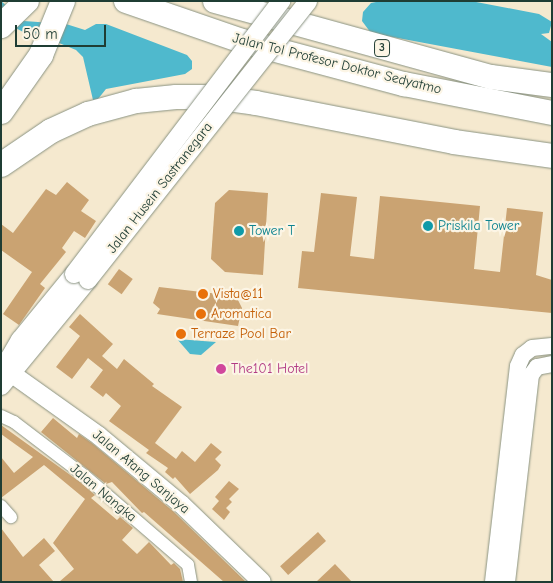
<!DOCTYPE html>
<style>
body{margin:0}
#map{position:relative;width:553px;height:583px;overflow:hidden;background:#f5e9cf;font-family:"Comic Neue",sans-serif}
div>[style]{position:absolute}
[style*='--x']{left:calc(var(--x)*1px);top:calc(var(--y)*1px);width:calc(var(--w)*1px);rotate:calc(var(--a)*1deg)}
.water>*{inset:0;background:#4fb9cd}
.building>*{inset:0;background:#caa372;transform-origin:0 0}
.roads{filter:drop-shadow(0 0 1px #8a9382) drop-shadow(0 0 1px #8a9382)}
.minor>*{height:12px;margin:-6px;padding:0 6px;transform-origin:6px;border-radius:6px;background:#fff}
.tertiary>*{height:16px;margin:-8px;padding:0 8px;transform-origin:8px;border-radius:8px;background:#fff}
.secondary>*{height:18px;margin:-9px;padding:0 9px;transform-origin:9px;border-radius:9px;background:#fff}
.motorway>*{height:24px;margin:-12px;padding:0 12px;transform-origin:12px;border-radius:12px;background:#fff}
.bridges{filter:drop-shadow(0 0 1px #8a9382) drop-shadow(0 0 1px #8a9382)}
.secondary-bridge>*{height:18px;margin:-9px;padding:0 9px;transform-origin:9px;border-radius:9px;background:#fff}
.dots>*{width:14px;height:14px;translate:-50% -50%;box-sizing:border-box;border:2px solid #fcf5e5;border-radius:50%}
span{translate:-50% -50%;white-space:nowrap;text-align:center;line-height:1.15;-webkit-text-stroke:4.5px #fcf5e5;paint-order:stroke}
.shield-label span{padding:1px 4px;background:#fcf5e5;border:1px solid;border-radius:4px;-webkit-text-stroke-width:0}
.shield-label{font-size:12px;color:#1f3d34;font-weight:700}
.street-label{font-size:14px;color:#1f3d34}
.culture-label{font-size:14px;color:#0d838f}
.left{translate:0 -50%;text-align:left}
.food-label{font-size:14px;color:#c56008}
.hotel-label{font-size:14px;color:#b23c85}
.frame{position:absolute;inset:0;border:2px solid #1f3d34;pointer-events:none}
.scale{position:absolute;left:15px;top:25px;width:91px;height:22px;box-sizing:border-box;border:2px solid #1f3d34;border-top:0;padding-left:6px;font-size:15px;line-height:18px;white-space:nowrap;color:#1f3d34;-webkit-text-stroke:4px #fcf5e5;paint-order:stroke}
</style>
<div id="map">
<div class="water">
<i style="clip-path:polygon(1px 1px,24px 21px,66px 24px,85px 30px,96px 24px,106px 24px,187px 55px,192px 61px,192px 69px,185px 74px,106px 89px,98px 99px,93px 100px,83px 57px,76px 50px,35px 33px,25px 33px,12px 26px,1px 33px)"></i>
<i style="clip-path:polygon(381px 1px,471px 1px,539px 14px,552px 22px,549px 33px,541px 34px,552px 42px,552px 67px,371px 33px,362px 21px,363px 12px,371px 3px)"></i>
<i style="clip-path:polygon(177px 339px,216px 342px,201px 355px,190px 354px)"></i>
</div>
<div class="building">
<i style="clip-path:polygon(67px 182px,89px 200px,81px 211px,96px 221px,85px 238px,74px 231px,62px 248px,66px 252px,40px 284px,45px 288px,19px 325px,3px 314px,32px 272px,1px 250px,1px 224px,13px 233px,46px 189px,56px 195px)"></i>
<i style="clip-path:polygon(229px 190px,268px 193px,263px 275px,225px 272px,211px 259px,215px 203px)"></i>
<i style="clip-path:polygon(321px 193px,357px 197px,350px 256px,374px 259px,380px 196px,480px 206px,474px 269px,500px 272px,507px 208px,543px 212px,536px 275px,552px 280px,552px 313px,298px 288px,302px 251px,314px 252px)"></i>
<i style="left:119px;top:269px;width:17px;height:19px;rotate:36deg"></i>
<i style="clip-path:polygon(159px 287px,236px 296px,242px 308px,238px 326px,157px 314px,160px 309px,153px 303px)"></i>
<i style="clip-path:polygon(80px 314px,113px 344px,102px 356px,117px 369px,124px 359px,154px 384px,152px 386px,182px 407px,155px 443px,176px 459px,182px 451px,195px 462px,211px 443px,222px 452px,215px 459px,221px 465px,218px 470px,190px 494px,175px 477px,173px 479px,165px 472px,168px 468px,146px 453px,149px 450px,109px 421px,121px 406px,106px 393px,103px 397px,90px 387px,103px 370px,88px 358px,72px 379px,56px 367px,80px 336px,69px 327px)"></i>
<i style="clip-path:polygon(53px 418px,77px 438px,79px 434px,93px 444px,174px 512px,246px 582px,224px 582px,144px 512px,142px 513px,112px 482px,106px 484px,41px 432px)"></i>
<i style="clip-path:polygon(1px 425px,80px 482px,95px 495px,91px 498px,117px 520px,120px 517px,133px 528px,122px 540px,137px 554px,149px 542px,171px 565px,174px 563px,180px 569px,183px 582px,59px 582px,74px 569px,53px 543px,85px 499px,44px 465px,1px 498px,1px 457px,14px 473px,33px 457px,1px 434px)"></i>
<i style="clip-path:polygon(229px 481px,239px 489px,229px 499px,232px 502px,226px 508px,230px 512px,224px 520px,212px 509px,219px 501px,215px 497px)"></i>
<i style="clip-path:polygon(1px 528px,23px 557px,44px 538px,55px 551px,39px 565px,54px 582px,1px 582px)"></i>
<i style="left:318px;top:532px;width:12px;height:51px;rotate:48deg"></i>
<i style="clip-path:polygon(335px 564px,352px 582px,316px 582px)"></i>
</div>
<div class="roads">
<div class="minor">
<i style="--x:1;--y:416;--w:14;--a:25"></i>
<i style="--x:14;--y:422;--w:89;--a:37.3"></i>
<i style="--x:85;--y:476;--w:136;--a:40.8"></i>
<i style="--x:188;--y:565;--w:17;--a:80"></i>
<i style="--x:1;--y:506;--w:15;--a:48"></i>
</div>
<div class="tertiary">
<i style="--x:493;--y:582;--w:217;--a:-83.4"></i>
<i style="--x:518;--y:366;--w:12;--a:-66"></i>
<i style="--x:523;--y:355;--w:11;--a:-38"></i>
<i style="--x:532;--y:348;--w:20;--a:-6"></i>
<i style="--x:507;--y:582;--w:208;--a:-83.4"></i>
<i style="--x:531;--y:375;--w:10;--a:-53"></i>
<i style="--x:537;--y:367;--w:15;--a:-11"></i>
</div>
<div class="secondary">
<i style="--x:1;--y:366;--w:120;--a:35.5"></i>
<i style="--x:99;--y:436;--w:107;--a:39.7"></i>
<i style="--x:181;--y:504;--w:112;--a:43.9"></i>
<i style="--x:12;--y:374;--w:17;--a:-97"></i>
<i style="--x:10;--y:357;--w:20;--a:-60"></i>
<i style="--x:20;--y:340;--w:85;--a:-50.7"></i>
<i style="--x:1;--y:386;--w:137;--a:-50.6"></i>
</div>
<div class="motorway">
<i style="--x:126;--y:1;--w:123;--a:19"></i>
<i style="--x:242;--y:41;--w:168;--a:14.9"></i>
<i style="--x:404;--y:84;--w:151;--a:11.1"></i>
<i style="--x:215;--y:1;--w:286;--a:15.4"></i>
<i style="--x:491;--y:77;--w:62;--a:7.5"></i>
<i style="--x:1;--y:26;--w:36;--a:-44"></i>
<i style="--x:1;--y:112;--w:70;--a:-54.9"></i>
<i style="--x:41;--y:55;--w:58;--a:-67.8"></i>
<i style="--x:1;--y:165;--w:60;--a:-34.2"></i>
<i style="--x:51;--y:131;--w:41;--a:-24.7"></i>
<i style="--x:88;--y:114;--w:50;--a:-15.2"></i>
<i style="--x:136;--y:101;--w:40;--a:-5.7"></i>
<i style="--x:176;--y:97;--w:38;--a:0"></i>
<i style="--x:214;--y:97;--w:42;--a:8.1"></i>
<i style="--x:256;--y:103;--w:202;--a:11.1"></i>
<i style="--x:454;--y:142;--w:99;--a:8.1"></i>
</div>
</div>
<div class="bridges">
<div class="secondary-bridge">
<i style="--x:74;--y:274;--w:343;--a:-52.8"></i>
<i style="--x:88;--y:280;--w:355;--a:-51.7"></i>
</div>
</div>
<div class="dots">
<i style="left:428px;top:226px;background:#0f9aa8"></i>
<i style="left:239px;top:231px;background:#0f9aa8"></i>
<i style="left:203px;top:294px;background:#e8710a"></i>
<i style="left:201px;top:314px;background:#e8710a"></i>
<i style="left:181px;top:334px;background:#e8710a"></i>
<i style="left:221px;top:369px;background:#d1479c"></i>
</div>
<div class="shield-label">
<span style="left:382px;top:48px">3</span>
</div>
<div class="street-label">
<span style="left:337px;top:64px;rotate:14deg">Jalan Tol Profesor Doktor Sedyatmo</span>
<span style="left:160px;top:188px;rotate:-52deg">Jalan Husein Sastranegara</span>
<span style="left:141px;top:472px;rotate:40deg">Jalan Atang Sanjaya</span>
<span style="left:103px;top:493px;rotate:40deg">Jalan Nangka</span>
</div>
<div class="culture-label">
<span class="left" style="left:438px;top:226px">Priskila Tower</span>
<span class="left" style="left:249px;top:231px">Tower T</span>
</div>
<div class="food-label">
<span class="left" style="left:213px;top:294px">Vista@11</span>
<span class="left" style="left:211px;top:314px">Aromatica</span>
<span class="left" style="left:191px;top:334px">Terraze Pool Bar</span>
</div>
<div class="hotel-label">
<span class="left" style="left:231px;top:369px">The101 Hotel</span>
</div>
<div class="frame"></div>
<div class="scale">50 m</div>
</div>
